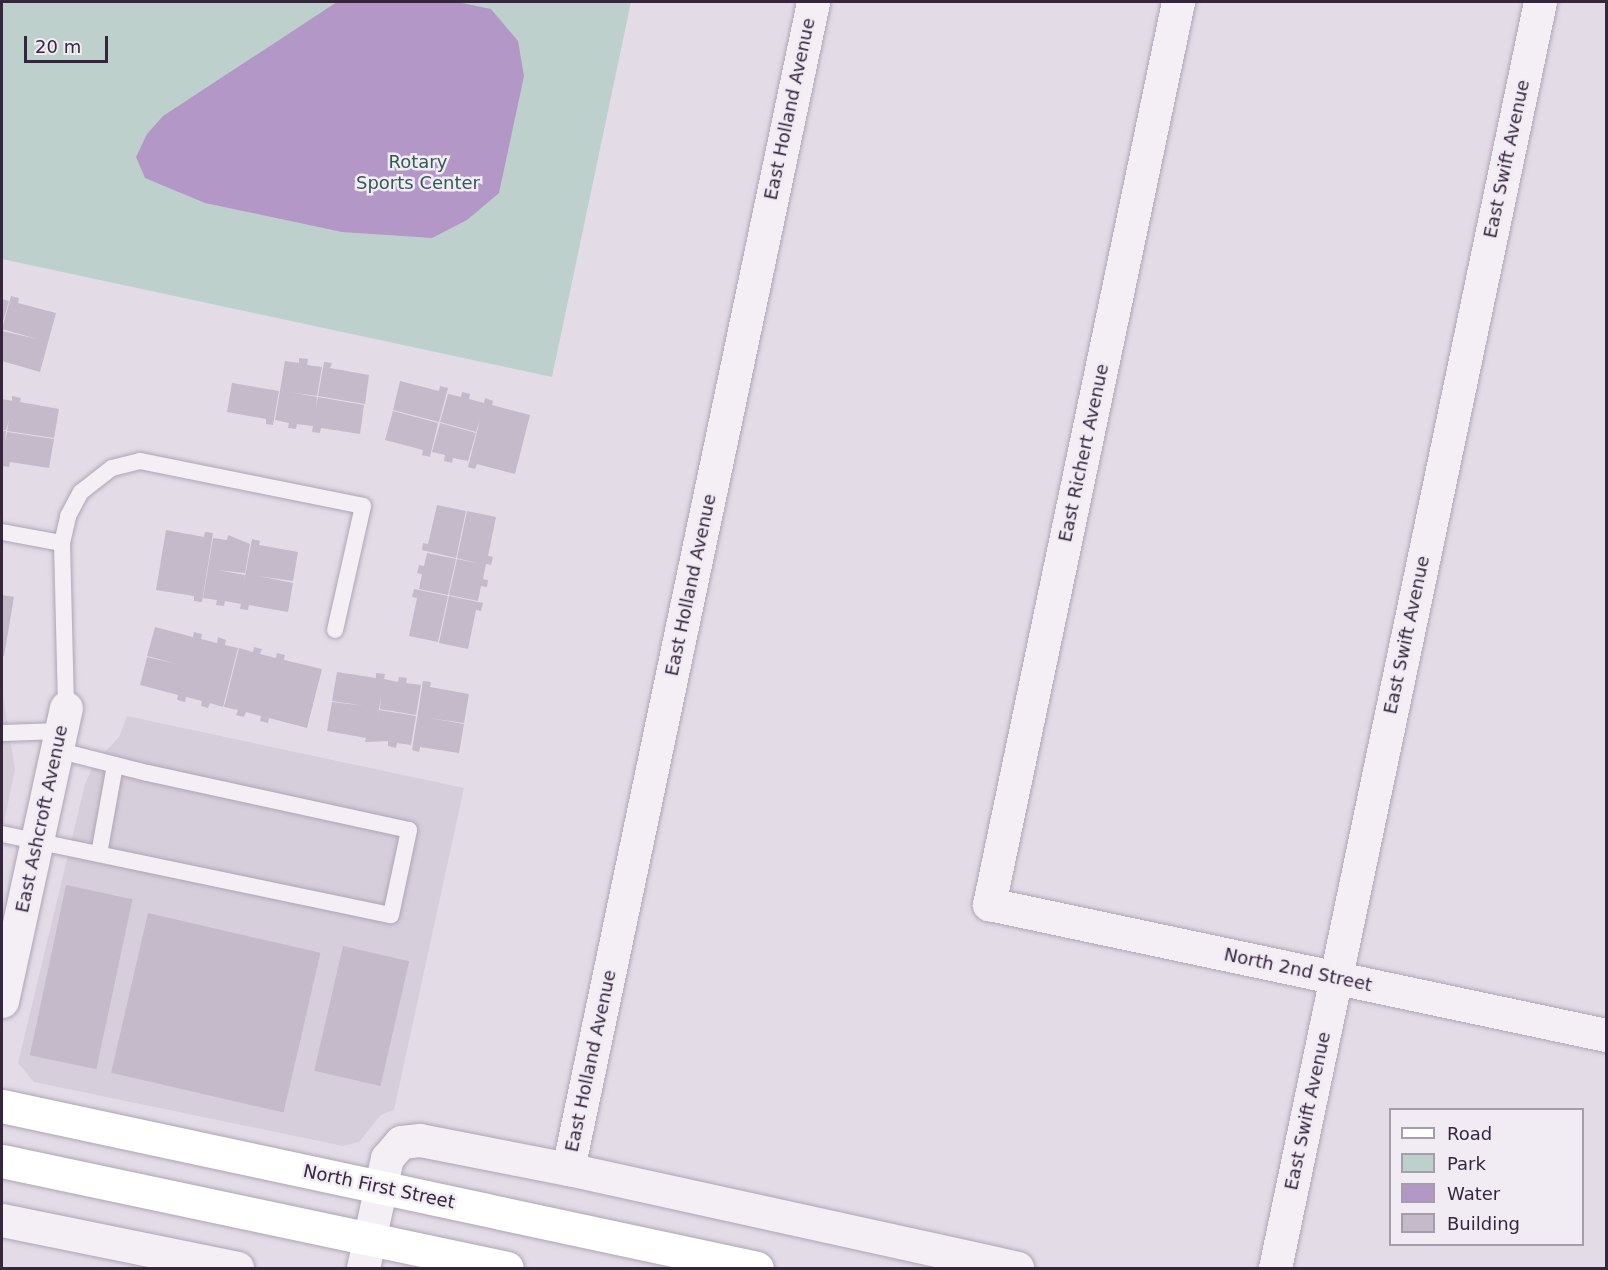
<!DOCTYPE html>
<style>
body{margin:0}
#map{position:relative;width:1608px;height:1270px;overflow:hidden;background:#e3dce7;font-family:"DejaVu Sans",sans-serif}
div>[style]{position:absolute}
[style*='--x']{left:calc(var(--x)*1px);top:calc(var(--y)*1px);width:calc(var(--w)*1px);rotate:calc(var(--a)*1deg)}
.built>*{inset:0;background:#d7cedc}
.green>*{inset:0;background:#bed0cc}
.water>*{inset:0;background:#b297c7}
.building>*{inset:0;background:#c4bac9;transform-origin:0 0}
.roads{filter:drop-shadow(0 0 2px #afa5b4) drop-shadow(0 0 2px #afa5b4)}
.lane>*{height:16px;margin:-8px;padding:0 8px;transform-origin:8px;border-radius:8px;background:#f3eff5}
.street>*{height:33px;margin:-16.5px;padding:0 16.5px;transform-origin:16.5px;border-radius:16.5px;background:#f3eff5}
.secondary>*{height:33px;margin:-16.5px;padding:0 16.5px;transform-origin:16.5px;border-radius:16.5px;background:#fff}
span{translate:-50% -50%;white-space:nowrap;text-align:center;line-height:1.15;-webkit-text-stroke:5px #f1ecf4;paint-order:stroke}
.street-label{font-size:18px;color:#35263d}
.park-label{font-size:18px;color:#345953}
.frame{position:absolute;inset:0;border:3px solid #35263d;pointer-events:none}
.legend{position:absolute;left:1389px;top:1108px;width:195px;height:138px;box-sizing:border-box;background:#f1ecf4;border:2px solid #a69dab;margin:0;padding:8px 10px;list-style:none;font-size:18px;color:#35263d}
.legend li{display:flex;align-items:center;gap:12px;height:30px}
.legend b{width:30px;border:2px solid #a69dab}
.scale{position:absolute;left:24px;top:36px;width:84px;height:27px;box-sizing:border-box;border:3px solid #35263d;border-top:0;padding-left:8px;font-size:18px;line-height:21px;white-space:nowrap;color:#35263d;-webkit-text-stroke:4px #f1ecf4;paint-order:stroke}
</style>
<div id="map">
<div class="built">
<i style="clip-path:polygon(2px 689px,15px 769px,2px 832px)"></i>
<i style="clip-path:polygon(127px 716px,464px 788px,394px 1110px,381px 1115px,359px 1142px,343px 1146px,34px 1082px,18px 1063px,85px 784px,94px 764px,119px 737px)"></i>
</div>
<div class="green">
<i style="clip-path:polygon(2px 2px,631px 2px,552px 377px,2px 259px)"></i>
</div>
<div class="water">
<i style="clip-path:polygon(337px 2px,457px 2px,491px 9px,518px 41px,524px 76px,499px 193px,467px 220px,432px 238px,342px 232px,205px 203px,145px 178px,136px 157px,147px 134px,163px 116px)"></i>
</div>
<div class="building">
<i style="clip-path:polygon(11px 296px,19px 298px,18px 303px,56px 313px,40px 372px,2px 361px,2px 331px,37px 339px,2px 329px)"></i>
<i style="clip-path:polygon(2px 299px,9px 301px,2px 325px)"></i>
<i style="clip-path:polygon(299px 358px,308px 359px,307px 365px,322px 367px,317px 396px,289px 392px,317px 397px,316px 407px,318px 397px,364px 405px,360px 434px,321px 428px,320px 433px,312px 432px,313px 426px,297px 424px,296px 429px,288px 428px,289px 423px,275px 420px,285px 361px,299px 363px)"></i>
<i style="clip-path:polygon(324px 362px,332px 363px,330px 368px,369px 375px,365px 404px,318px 396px)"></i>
<i style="clip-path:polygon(400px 381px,439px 391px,440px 386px,448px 388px,439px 422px,393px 410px)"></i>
<i style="clip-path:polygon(232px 383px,279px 391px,273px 425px,266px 424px,266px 419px,227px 412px)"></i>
<i style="clip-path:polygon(462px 392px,470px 394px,469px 399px,484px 403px,485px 398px,493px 401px,492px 405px,530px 415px,515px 474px,477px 464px,475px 469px,468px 467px,480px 420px,476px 432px,440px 422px,448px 394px,461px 397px)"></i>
<i style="clip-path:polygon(12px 396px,21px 398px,20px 402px,59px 409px,54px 438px,7px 431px,9px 420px,6px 430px,2px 430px,2px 399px,12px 401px)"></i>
<i style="clip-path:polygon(393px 411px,438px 423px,430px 457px,422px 455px,423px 450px,385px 440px)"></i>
<i style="clip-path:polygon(440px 423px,476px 433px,468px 461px,453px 458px,452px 463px,444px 461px,445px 455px,432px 452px)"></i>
<i style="clip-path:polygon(2px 431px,6px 431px,5px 442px,7px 432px,54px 439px,49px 468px,10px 462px,9px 467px,2px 466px)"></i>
<i style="clip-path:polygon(437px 505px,466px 511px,456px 558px,422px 550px,423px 543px,428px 544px)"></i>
<i style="clip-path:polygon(467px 511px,496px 517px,488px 556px,493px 557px,491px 565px,486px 564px,483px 579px,488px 580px,487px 587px,481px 586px,478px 601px,449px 595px,457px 559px,480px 564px,457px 558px)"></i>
<i style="clip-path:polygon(166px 530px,204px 537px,205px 532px,213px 533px,202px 602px,194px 601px,194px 596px,156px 590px)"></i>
<i style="clip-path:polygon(228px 535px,250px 544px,245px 573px,217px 570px,245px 575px,243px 587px,252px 539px,260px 541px,259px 545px,298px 552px,293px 581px,258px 576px,293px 583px,288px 612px,249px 605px,248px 610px,240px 609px,241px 604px,225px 601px,224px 606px,216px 605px,217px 600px,203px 598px,213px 538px,227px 540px)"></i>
<i style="clip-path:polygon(427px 553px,456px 559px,448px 595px,419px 589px,422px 574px,417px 573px,419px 565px,424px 566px)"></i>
<i style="clip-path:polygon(414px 589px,448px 596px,438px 642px,409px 636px,417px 598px,412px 597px)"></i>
<i style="clip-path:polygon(2px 595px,14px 597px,4px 656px,2px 656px)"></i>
<i style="clip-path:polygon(449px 596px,483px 603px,481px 611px,476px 610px,468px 649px,439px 643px)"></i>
<i style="clip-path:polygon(155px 627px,193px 637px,194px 632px,202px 634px,201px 639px,217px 643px,218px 637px,226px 640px,225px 645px,238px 648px,223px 707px,210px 703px,208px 708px,201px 706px,202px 701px,186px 697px,185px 702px,177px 700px,178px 695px,140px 685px,147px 657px,181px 665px,147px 656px)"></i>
<i style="clip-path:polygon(254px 647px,262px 649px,260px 654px,276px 658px,277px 653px,285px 655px,284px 660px,322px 669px,307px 728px,269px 718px,268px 723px,260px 721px,261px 716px,246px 712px,244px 717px,236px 715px,238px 710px,224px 707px,239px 648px,253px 652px)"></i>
<i style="clip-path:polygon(337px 672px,376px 678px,376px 673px,385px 674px,384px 679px,398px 682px,399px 677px,407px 678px,406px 683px,421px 685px,416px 715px,380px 709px,381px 696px,379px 709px,377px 720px,379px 710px,416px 716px,411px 745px,397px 743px,396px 748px,388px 746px,388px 741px,365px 742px,366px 738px,327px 731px,332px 702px,366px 706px,332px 701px)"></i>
<i style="clip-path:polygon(423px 681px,431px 682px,430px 687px,469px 694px,464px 723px,429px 718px,464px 724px,459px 753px,420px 747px,419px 752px,412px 750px)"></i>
<i style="left:66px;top:885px;width:68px;height:174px;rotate:12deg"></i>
<i style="left:148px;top:913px;width:177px;height:164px;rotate:13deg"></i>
<i style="left:343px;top:946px;width:68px;height:128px;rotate:13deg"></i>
</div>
<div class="roads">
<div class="lane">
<i style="--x:2;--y:532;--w:61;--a:10.4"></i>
<i style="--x:62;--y:543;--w:165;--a:88.6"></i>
<i style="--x:62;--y:543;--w:28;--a:-77"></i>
<i style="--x:68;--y:516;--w:27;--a:-62"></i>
<i style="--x:81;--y:492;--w:39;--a:-38"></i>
<i style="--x:112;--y:468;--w:29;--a:-14"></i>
<i style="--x:140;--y:461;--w:227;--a:11.4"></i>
<i style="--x:363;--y:506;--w:127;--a:102.7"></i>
<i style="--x:2;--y:733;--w:59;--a:-1.9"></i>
<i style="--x:2;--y:834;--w:397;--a:11.8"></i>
<i style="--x:391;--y:915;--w:87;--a:-78"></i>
<i style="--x:409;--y:830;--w:268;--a:-167.7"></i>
<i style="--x:147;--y:773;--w:93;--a:-165.7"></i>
<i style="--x:99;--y:854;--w:90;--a:-79.8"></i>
</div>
<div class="street">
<i style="--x:1178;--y:2;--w:922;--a:101.83"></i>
<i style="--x:989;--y:904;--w:631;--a:11.99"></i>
<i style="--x:2;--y:1001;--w:300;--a:-77.7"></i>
<i style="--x:568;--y:1169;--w:1192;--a:-78.14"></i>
<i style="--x:2;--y:1220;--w:240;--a:11.5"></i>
<i style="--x:363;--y:1268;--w:113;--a:-77.7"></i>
<i style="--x:387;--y:1158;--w:21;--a:-49"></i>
<i style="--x:401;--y:1142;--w:19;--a:-6"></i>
<i style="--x:420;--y:1140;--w:151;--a:11.1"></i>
<i style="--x:568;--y:1169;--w:460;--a:12.4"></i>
<i style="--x:1275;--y:1268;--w:1293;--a:-78.18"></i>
</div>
<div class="secondary">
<i style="--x:2;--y:1106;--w:772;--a:12.11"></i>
<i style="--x:2;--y:1161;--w:516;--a:11.96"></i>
</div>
</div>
<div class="street-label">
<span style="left:790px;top:109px;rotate:-78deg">East Holland Avenue</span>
<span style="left:1507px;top:159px;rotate:-78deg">East Swift Avenue</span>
<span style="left:1084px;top:453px;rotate:-78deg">East Richert Avenue</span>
<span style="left:691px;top:585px;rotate:-78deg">East Holland Avenue</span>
<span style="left:1407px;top:635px;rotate:-78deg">East Swift Avenue</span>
<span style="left:42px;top:819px;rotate:-78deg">East Ashcroft Avenue</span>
<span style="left:1298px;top:970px;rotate:12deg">North 2nd Street</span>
<span style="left:591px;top:1061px;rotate:-78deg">East Holland Avenue</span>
<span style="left:1308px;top:1111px;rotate:-78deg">East Swift Avenue</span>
<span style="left:379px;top:1187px;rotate:12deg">North First Street</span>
</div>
<div class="park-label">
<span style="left:418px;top:173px">Rotary<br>Sports Center</span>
</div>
<div class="frame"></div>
<ul class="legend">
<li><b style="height:8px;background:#fff"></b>Road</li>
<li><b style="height:16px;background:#bed0cc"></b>Park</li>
<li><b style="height:16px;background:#b297c7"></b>Water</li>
<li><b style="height:16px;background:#c4bac9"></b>Building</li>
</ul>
<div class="scale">20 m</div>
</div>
